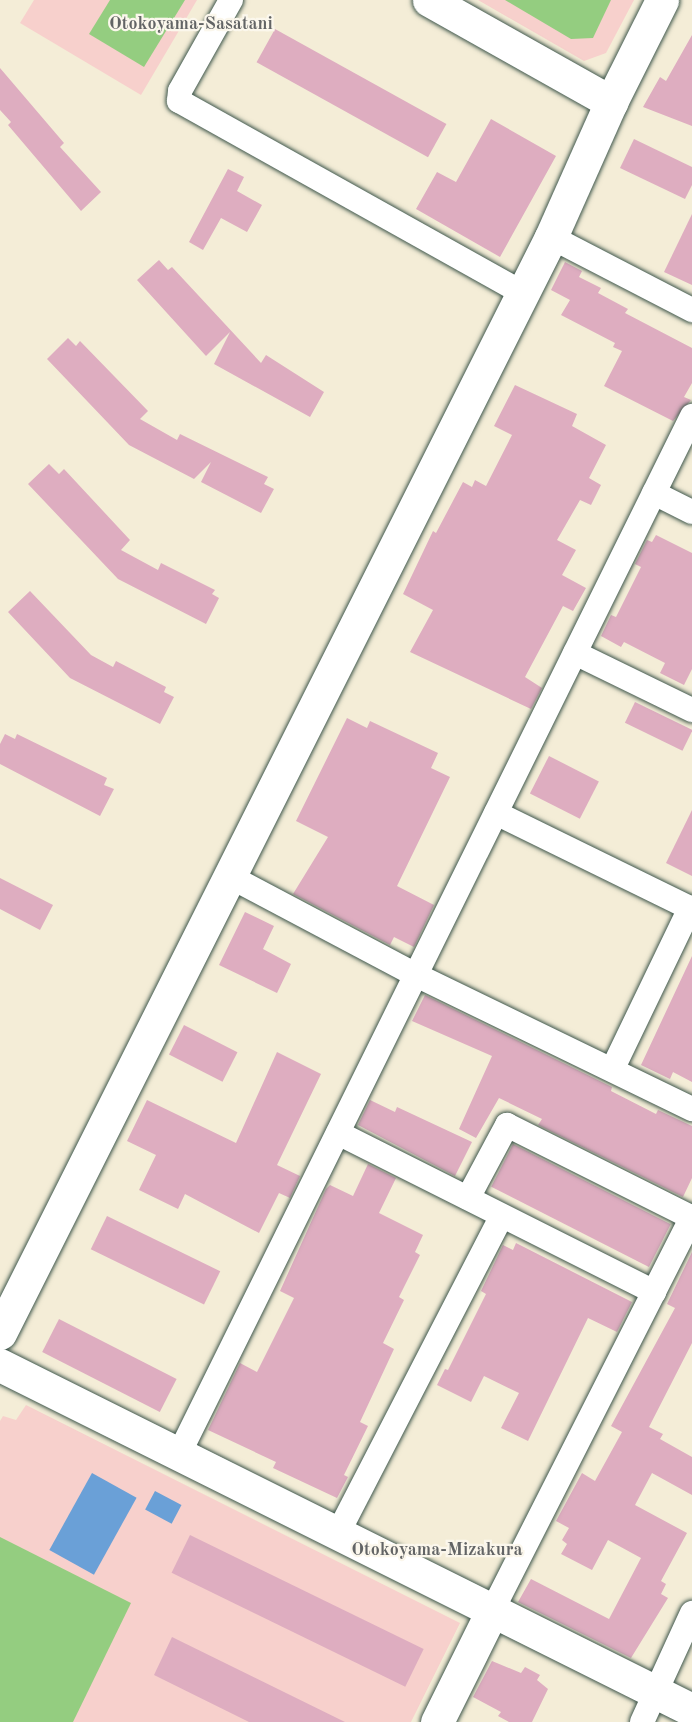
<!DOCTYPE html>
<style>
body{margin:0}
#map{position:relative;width:692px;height:1722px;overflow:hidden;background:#f4edd7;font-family:"Old Standard TT",serif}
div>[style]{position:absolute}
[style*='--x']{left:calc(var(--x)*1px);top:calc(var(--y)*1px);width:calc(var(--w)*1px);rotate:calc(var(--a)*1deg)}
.built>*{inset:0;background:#f7d0cc}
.green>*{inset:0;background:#94cd80}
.water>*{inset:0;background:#6aa0d7;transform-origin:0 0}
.building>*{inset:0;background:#deadc0;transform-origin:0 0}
.roads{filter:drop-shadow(0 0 2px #3f574c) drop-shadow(0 0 2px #3f574c)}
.street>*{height:24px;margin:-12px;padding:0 12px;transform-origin:12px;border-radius:12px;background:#fff}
.secondary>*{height:33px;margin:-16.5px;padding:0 16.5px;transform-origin:16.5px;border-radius:16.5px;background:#fff}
span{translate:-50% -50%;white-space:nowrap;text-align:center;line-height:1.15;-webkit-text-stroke:4.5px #fbf7ec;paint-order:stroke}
.neighbourhood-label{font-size:18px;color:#626465;font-weight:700}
</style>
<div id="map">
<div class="built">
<i style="clip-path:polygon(34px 0,197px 0,141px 95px,20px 23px)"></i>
<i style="clip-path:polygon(478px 0,634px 0,606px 53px,584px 61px)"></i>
<i style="clip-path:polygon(26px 1405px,460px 1623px,411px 1722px,0 1722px,0 1421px,3px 1416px,16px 1420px)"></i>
</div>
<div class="green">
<i style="clip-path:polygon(110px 0,185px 0,144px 67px,89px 34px)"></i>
<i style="clip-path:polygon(505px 0,611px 0,593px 38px,571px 39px)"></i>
<i style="clip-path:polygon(0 1537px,131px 1603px,73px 1722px,0 1722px)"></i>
</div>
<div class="water">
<i style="left:92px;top:1473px;width:51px;height:88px;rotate:29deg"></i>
<i style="left:155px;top:1491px;width:30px;height:21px;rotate:28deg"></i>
</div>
<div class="building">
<i style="left:275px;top:29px;width:196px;height:38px;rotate:29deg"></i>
<i style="clip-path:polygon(692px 35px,692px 126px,643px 107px,660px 77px,666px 81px)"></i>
<i style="clip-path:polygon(0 68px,64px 143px,60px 147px,101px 192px,81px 211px,8px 125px,11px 122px,0 110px)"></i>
<i style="clip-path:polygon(491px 119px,556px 156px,500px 257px,416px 209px,437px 172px,456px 182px)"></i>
<i style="clip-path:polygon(634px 139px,692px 167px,692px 185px,685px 199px,620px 168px)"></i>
<i style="clip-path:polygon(228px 169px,244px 177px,237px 191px,262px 205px,247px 232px,221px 218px,203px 250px,189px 242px)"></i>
<i style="clip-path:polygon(692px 214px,692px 285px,664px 272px)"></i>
<i style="clip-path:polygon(159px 260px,168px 270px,172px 267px,261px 363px,266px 355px,324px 392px,310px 417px,214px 364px,230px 332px,206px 356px,137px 280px)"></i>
<i style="clip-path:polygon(565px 262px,582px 271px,579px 277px,601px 288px,598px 293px,628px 309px,625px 313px,692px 348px,692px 383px,684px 397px,691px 400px,673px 421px,604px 386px,622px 351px,613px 347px,615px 343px,561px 315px,570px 300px,551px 290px)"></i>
<i style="clip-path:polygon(68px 338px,76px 346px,80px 341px,148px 411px,140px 419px,177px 440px,180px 434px,268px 477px,264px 484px,274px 489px,261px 513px,201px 482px,211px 462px,194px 479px,129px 445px,47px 359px)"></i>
<i style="clip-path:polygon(515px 385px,577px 414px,572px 426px,606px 445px,589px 478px,601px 485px,591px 505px,580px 500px,557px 540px,576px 550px,562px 575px,586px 588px,573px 611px,563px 606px,525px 677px,542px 688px,531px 709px,410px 652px,433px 610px,403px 594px,433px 531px,436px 533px,463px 482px,472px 487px,475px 480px,486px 486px,512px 435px,494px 426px)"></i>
<i style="clip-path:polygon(49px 464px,59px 474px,64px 469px,130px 540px,121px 550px,158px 570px,161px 563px,215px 590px,212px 594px,219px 598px,206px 624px,118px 579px,28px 484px)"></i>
<i style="clip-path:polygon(656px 535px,692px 553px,692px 669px,684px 685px,660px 673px,665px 663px,624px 642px,621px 647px,601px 636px,611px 615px,616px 617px,641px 567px,635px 564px,647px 540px,652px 542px)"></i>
<i style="clip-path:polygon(30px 591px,91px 655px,113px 667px,116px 661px,166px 687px,164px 692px,174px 697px,160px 724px,70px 678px,8px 612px)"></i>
<i style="left:635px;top:702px;width:64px;height:23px;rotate:26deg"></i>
<i style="clip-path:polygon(347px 718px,367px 728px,370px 721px,438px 753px,431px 768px,450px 777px,397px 886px,434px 905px,414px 947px,394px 937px,390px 945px,293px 894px,328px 837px,296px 821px)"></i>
<i style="clip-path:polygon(5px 734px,15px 739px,17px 734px,107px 778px,104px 785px,114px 789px,100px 816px,0 764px,0 744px)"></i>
<i style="left:549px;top:756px;width:56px;height:42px;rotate:27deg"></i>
<i style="clip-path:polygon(692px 810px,692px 876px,666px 863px)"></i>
<i style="clip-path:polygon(0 878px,53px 905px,40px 930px,0 909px)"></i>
<i style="clip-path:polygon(245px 912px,274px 926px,263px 949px,291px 964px,277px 993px,219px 965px)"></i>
<i style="clip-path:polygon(692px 956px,692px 1082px,673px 1072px,670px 1079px,641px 1065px)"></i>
<i style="clip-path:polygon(425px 995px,612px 1087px,611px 1091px,656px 1114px,658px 1110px,692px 1126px,692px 1178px,683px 1197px,538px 1125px,542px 1119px,499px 1098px,476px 1138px,459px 1129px,492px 1056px,412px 1021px)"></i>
<i style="left:184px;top:1025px;width:60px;height:33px;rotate:27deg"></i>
<i style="clip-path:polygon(277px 1052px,321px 1074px,277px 1165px,300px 1176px,290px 1198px,279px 1193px,259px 1233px,185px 1194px,178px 1209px,139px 1190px,156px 1155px,127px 1141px,147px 1100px,236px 1143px)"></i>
<i style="clip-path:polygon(370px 1100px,395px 1112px,397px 1107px,472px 1142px,455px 1176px,358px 1125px)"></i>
<i style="left:513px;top:1144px;width:177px;height:48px;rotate:27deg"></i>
<i style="clip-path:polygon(368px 1164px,396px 1178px,379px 1213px,423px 1235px,415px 1252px,420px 1255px,399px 1297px,404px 1300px,383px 1343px,394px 1349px,360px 1422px,368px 1426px,344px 1475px,348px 1477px,337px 1498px,273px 1468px,276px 1462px,208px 1430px,240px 1363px,257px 1372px,294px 1298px,280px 1291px,326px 1189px,330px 1185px,353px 1196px)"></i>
<i style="left:107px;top:1216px;width:126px;height:37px;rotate:26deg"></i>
<i style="clip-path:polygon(516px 1243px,632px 1302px,617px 1332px,588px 1318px,528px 1441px,501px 1428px,519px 1393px,484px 1376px,471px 1402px,437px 1385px,445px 1369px,448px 1370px,486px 1294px,481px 1291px,503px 1245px,513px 1250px)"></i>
<i style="clip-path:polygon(692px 1252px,692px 1343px,649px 1427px,663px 1434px,660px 1439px,692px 1457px,692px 1495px,652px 1473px,635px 1505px,687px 1533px,661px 1581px,666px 1584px,661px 1594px,668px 1598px,631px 1658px,518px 1602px,531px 1579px,609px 1619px,641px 1558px,608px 1540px,592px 1570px,561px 1554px,567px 1544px,562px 1540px,569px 1528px,556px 1521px,582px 1473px,595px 1481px,622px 1432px,611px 1426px,675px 1308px,667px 1304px)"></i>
<i style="left:59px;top:1319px;width:132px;height:37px;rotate:27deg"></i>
<i style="left:190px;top:1535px;width:260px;height:42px;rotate:26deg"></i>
<i style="clip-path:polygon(172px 1637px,345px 1722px,249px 1722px,154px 1675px)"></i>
<i style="clip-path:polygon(492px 1661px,521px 1673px,525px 1667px,540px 1675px,537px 1680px,548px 1689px,532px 1722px,509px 1722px,498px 1716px,501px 1712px,473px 1697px)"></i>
</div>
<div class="roads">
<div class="street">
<i style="--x:231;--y:0;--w:104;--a:119.3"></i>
<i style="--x:180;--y:91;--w:10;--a:96"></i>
<i style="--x:179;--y:101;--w:392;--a:29.2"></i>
<i style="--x:551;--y:237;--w:159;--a:27.4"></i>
<i style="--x:654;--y:493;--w:42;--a:26.6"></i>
<i style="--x:575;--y:653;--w:130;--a:26"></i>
<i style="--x:496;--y:813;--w:218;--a:26.1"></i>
<i style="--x:229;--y:876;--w:212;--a:27.9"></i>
<i style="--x:416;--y:975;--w:307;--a:25.9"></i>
<i style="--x:613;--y:1068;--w:178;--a:-64.3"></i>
<i style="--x:338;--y:1133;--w:354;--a:26.7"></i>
<i style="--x:468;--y:1198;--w:83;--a:-61.9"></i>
<i style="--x:507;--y:1125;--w:206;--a:26.6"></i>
<i style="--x:179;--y:1454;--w:1158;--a:-63.7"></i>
<i style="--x:337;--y:1535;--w:359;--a:-62.7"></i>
<i style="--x:491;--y:1613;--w:445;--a:-63.1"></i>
<i style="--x:642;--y:1722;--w:120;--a:-65.4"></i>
</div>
<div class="secondary">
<i style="--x:429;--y:0;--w:209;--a:29.3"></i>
<i style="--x:0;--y:1333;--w:1227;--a:-63.31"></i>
<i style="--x:551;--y:237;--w:148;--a:-66"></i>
<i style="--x:611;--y:102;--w:114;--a:-63.4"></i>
<i style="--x:0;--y:1365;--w:773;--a:26.5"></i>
<i style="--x:437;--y:1722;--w:122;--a:-63.6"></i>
</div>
</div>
<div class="neighbourhood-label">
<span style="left:191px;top:24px">Otokoyama-Sasatani</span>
<span style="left:437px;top:1550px">Otokoyama-Mizakura</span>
</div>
</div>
